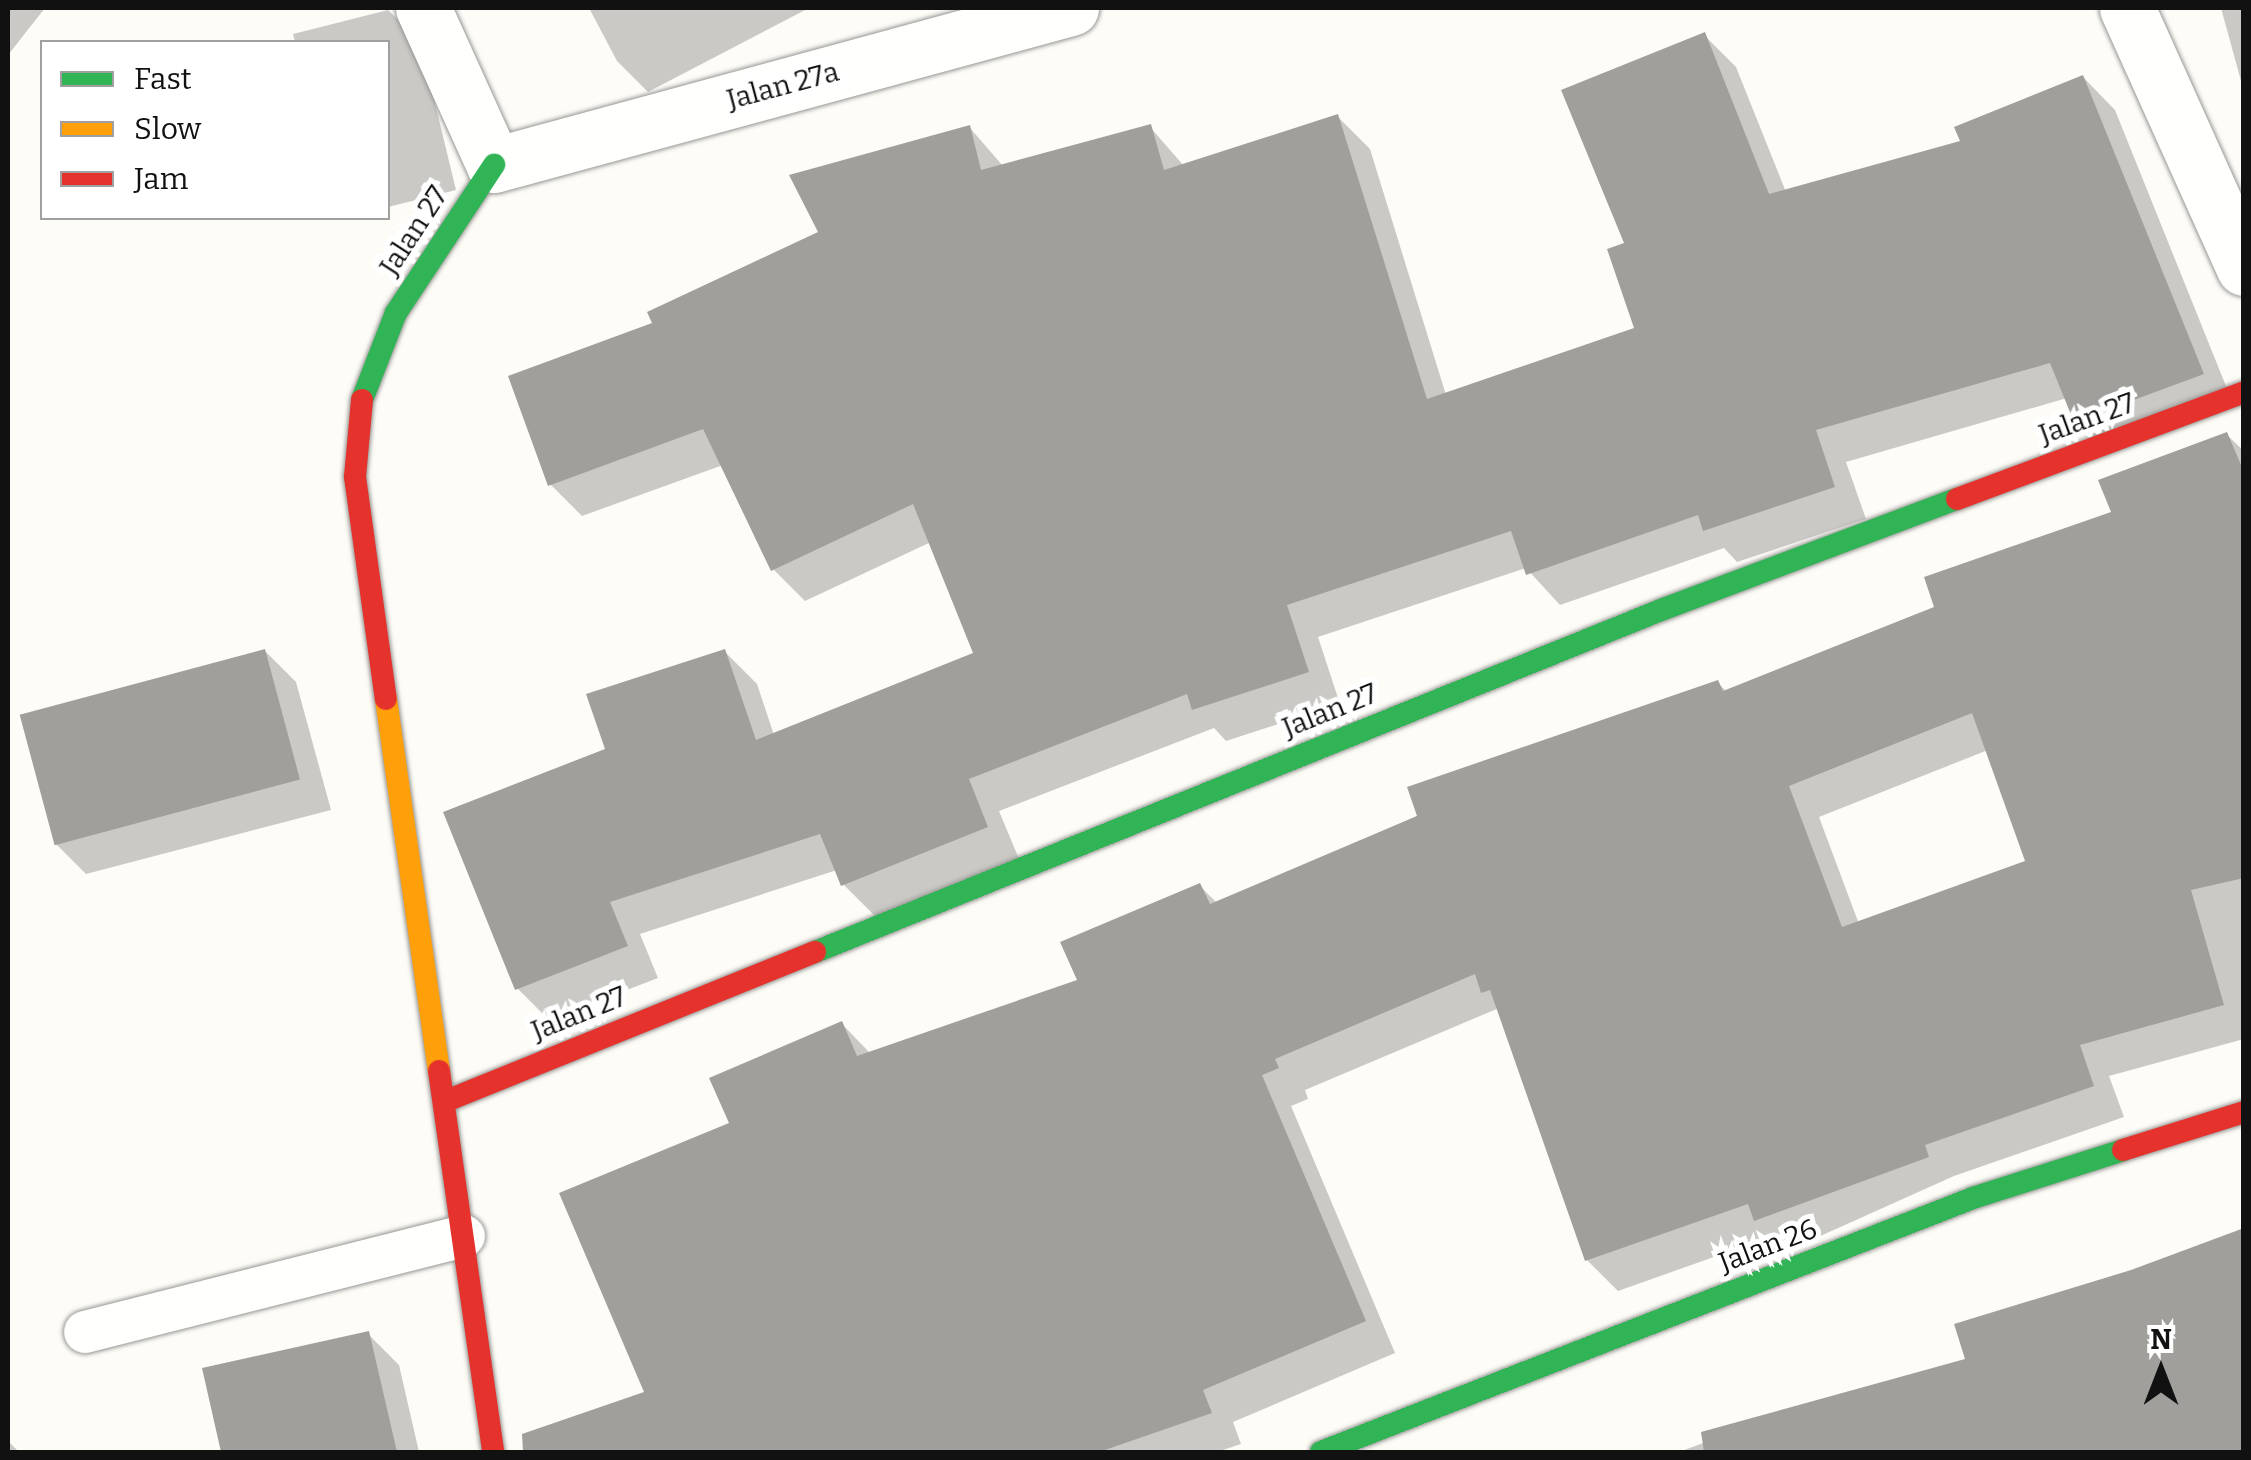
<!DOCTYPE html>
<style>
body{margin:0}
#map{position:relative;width:2251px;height:1460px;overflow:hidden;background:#fdfcf7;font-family:Bitter,serif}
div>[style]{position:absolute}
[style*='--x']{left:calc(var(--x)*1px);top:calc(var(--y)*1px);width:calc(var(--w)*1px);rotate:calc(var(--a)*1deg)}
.shadow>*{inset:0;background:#0003}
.building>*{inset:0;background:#a19f9c;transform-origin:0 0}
.roads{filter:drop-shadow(0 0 2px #979795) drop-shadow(0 0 2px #979795)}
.lane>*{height:42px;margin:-21px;padding:0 21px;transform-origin:21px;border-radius:21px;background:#fffffe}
.street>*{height:55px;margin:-27.5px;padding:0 27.5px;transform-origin:27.5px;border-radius:27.5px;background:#fffffe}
.fast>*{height:22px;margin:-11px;padding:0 11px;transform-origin:11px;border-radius:11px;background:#30b455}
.slow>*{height:22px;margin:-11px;padding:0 11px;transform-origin:11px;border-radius:11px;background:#ff9f0a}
.jam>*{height:22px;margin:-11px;padding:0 11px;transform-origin:11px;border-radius:11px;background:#e5322d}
span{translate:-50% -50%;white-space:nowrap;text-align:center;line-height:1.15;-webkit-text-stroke:10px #fff;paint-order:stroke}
.street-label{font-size:28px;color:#111}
.frame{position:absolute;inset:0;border:10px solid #111;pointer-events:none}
.legend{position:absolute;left:40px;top:40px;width:350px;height:180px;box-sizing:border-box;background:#fff;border:2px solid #a0a0a0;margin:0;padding:12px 18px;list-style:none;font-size:30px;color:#111}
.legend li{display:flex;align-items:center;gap:20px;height:50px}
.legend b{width:50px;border:2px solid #a0a0a0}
.north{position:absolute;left:2111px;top:1320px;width:100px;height:100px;-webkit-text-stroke:8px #fff;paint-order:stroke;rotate:0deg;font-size:28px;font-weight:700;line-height:40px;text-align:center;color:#111}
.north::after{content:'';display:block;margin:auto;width:35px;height:45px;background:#111;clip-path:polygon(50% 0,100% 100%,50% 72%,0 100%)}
</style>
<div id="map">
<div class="shadow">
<i style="clip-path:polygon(8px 8px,45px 8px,8px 55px)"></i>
<i style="clip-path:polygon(589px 8px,809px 8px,648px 92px,617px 61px)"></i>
<i style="clip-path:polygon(2221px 8px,2244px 8px,2244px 92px)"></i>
<i style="clip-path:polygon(388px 10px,420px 41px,456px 190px,388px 207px,388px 42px,295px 42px,293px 34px)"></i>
<i style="clip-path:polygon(1704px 35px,1736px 67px,1786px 192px,1963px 143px,2083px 77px,2115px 110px,2234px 406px,2109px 453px,2076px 421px,2067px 398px,1846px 462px,1866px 519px,1737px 562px,1724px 548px,1560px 605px,1526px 568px,1318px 637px,1340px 704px,1226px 741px,1214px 728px,999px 811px,1019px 859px,875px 916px,843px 884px,837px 870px,640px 934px,658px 978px,549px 1020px,517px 988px,608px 750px,725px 652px,757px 684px,774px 735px,976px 654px,931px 542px,805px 601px,773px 569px,723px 465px,582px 516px,550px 484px,656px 324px,822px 233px,970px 128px,1003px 166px,1150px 127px,1184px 166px,1338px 117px,1370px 149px,1446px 395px,1637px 330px,1627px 244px)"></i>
<i style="clip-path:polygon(evenodd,2227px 435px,2244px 451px,2244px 1039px,2109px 1076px,2124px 1117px,1954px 1176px,1787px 1251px,1773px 1236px,1618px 1291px,1587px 1260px,1499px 1008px,1305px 1090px,1308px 1099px,1291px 1106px,1395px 1353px,1233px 1422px,1241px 1444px,1217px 1452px,531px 1452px,525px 1436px,647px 1394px,732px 1125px,842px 1024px,871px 1054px,1080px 982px,1200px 886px,1218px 904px,1718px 683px,1727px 692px,1937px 609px,2114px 514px,2227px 435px,1988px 750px,2028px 863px,1859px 924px,1819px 817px,1988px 750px)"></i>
<i style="clip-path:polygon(265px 651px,296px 682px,331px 810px,86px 874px,55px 843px)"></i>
<i style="clip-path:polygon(2244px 1231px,2244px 1452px,1679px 1452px,1792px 1410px,1968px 1361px,2132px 1272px)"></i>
<i style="clip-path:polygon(368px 1334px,399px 1365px,419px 1452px,224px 1452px,205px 1370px)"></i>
<i style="clip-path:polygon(8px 1441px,19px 1452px,8px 1452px)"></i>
</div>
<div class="building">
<i style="clip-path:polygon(1705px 32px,1769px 194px,1960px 141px,1954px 127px,2083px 75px,2204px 374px,2074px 422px,2050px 363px,1816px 430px,1835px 487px,1703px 531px,1698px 515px,1526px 575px,1511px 531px,1287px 605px,1309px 672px,1192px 710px,1187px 694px,969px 779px,988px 827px,841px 886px,820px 834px,610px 902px,628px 946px,515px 990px,443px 812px,605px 749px,586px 694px,725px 649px,756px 740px,973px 653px,913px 504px,771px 571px,703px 429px,548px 486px,508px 376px,652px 323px,647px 312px,818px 232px,789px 175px,970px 125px,981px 170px,1151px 124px,1164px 170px,1338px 114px,1427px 399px,1634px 328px,1607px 249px,1624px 243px,1561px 90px)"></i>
<i style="clip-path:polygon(evenodd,2227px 432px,2244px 472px,2244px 878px,2191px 890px,2224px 1005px,2080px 1045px,2094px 1086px,1925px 1145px,1929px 1157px,1754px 1221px,1748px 1204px,1585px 1261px,1490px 990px,1481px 993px,1475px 974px,1275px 1059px,1279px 1068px,1262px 1075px,1366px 1321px,1203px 1390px,1212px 1413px,1099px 1452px,523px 1452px,522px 1434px,644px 1392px,559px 1193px,729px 1123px,709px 1078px,842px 1021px,857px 1056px,1077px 980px,1060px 942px,1200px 883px,1210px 904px,1417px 816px,1407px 787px,1718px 680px,1723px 691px,1934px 607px,1924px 577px,2111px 512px,2098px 480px,2227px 432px,1972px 713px,2025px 861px,1842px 927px,1789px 786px,1972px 713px)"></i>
<i style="left:265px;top:649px;width:135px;height:254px;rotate:75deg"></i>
<i style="clip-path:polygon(2244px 1228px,2244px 1452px,1704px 1452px,1701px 1432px,1965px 1359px,1954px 1324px,2131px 1270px)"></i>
<i style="clip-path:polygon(369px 1331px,397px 1452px,221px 1452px,202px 1368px)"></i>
</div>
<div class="roads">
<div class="lane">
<i style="--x:85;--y:1332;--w:391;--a:-14.2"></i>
</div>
<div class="street">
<i style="--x:423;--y:8;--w:172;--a:65.7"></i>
<i style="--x:494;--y:165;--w:598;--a:-15.22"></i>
<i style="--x:2127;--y:8;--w:285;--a:65.8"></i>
</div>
<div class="fast">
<i style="--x:362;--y:400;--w:93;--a:-68.7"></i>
<i style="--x:396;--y:313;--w:178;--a:-56.5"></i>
<i style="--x:815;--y:952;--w:913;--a:-22.01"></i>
<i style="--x:1661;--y:610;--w:316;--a:-20.6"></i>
<i style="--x:1321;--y:1452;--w:700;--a:-21.28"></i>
<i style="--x:1973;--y:1198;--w:157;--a:-17.7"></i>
</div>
<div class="slow">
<i style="--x:386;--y:699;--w:376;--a:81.9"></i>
</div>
<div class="jam">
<i style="--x:362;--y:400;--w:77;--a:95.2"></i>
<i style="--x:355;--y:477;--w:224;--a:82.1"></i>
<i style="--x:1957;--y:499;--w:306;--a:-20.4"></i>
<i style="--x:439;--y:1071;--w:385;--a:81.9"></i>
<i style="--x:446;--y:1101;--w:398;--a:-22"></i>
<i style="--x:2123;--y:1150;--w:127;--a:-17.4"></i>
</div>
</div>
<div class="street-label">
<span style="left:783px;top:86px;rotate:-15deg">Jalan 27a</span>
<span style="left:414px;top:231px;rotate:-57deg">Jalan 27</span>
<span style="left:2087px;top:419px;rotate:-20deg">Jalan 27</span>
<span style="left:1330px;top:711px;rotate:-22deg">Jalan 27</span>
<span style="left:579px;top:1014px;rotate:-22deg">Jalan 27</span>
<span style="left:1768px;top:1246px;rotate:-21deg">Jalan 26</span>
</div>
<div class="frame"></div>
<ul class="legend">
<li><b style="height:12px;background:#30b455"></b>Fast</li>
<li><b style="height:12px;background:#ff9f0a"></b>Slow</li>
<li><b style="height:12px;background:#e5322d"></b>Jam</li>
</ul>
<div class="north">N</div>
</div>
